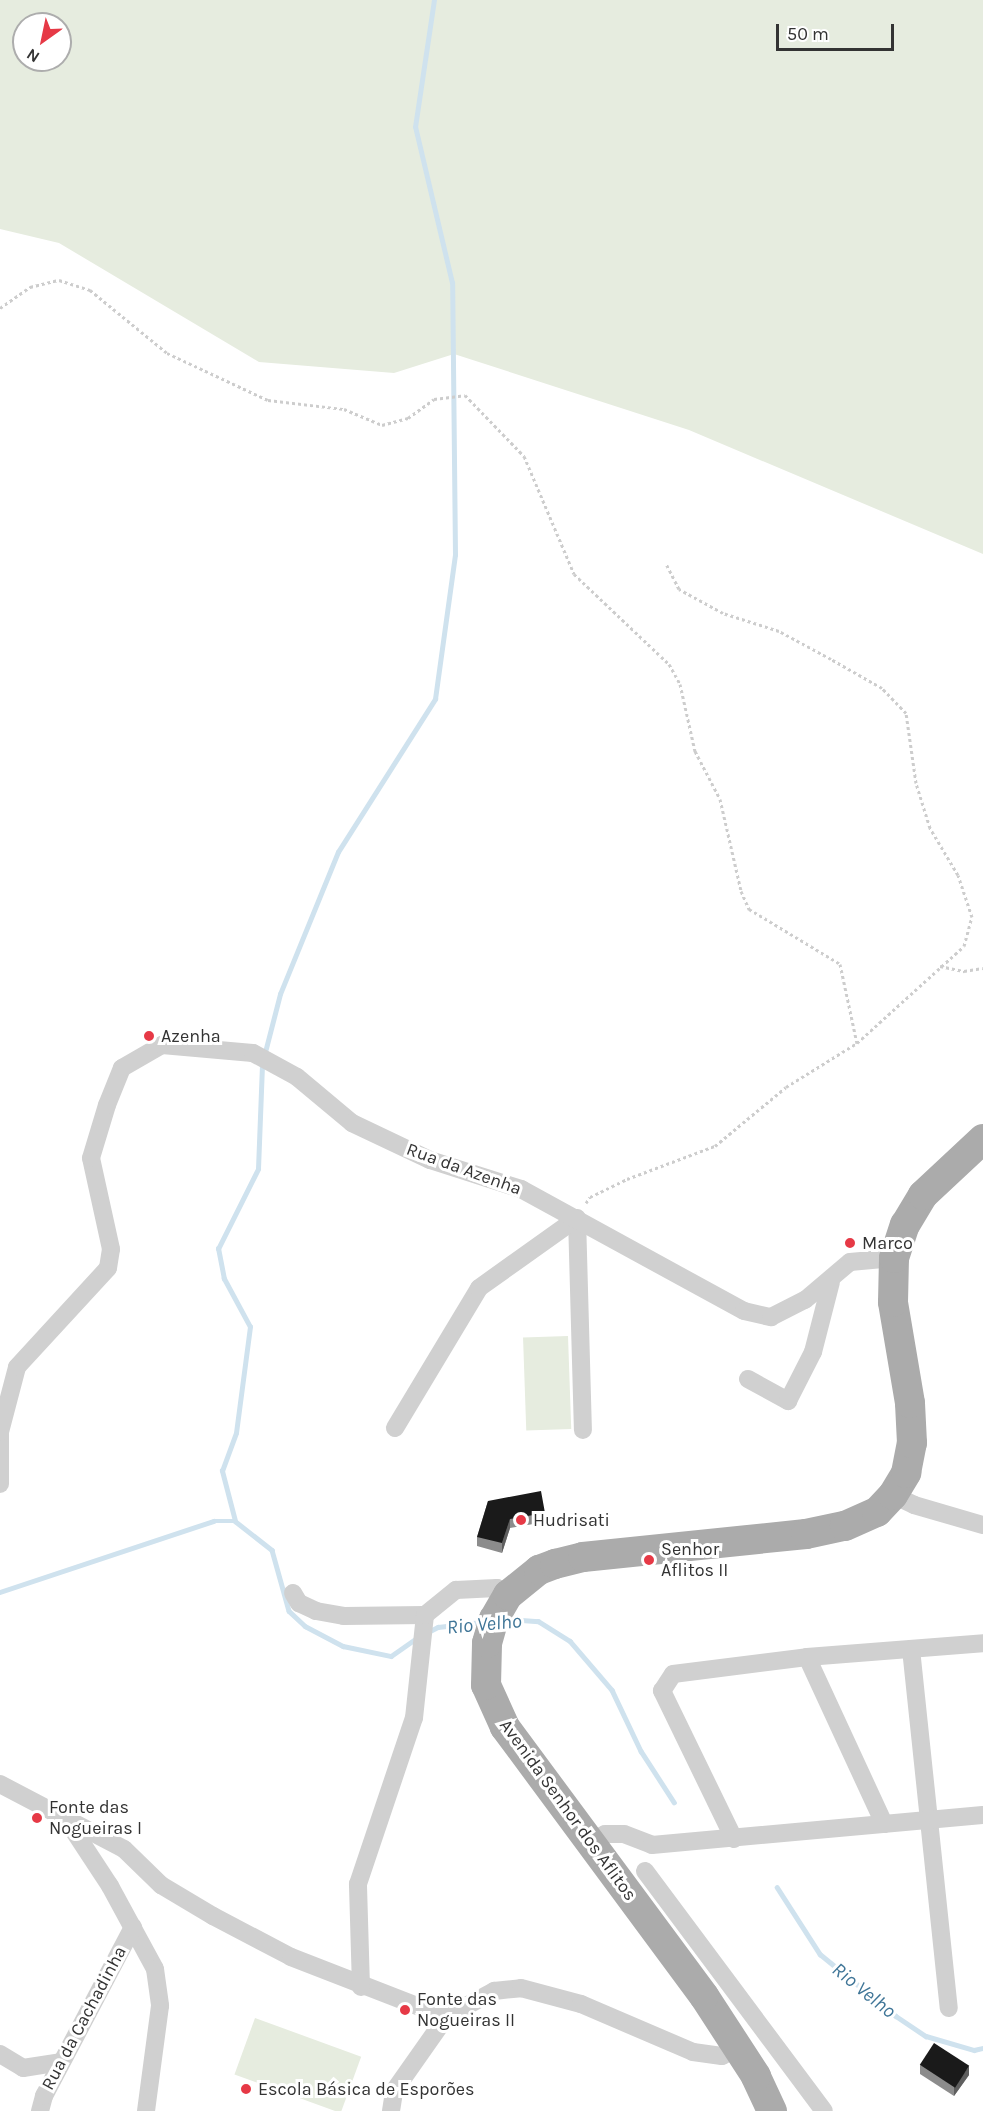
<!DOCTYPE html>
<meta charset="utf-8">
<style>
body{margin:0}
#map{position:relative;width:983px;height:2111px;overflow:hidden;background:#fff;font-family:Karla,sans-serif}
div>[style]{position:absolute}
[style*='--x']{left:calc(var(--x)*1px);top:calc(var(--y)*1px);width:calc(var(--w)*1px);rotate:calc(var(--a)*1deg)}
.green>*{inset:0;background:#e6ecdf;transform-origin:0 0}
.stream>*{height:4.5px;margin:-2.25px;padding:0 2.25px;transform-origin:2.25px;border-radius:2.25px;background:#cfe2ee}
.path>*{height:3px;margin-top:-1.5px;transform-origin:0;background:repeating-linear-gradient(90deg,#cdcdcd 0 3px,transparent 0 6px)}
.street>*{height:18px;margin:-9px;padding:0 9px;transform-origin:9px;border-radius:9px;background:#d0d0d0}
.primary>*{height:30px;margin:-15px;padding:0 15px;transform-origin:15px;border-radius:15px;background:#ababab}
.wall>*{inset:0;background:#8c8c8c}
.shaded-wall>*{inset:0;background:#5f5f5f}
.building>*{inset:0;background:#1a1a1a;transform-origin:0 0}
.dots>*{width:16px;height:16px;translate:-50% -50%;box-sizing:border-box;border:3px solid #fff;border-radius:50%}
span{translate:-50% -50%;white-space:nowrap;text-align:center;line-height:1.15;-webkit-text-stroke:6px #fff;paint-order:stroke}
.poi-label{font-size:18px;color:#333}
.left{translate:0 -50%;text-align:left}
.street-label{font-size:18px;color:#333}
.water-label{font-size:20px;color:#3f7597;font-style:italic}
.north{position:absolute;left:12px;top:12px;width:60px;height:60px;box-sizing:border-box;background:#fff;border:2px solid #adadad;border-radius:50%;rotate:213deg;font-size:16px;font-weight:700;line-height:24px;text-align:center;color:#333}
.north::after{content:'';display:block;margin:auto;width:21px;height:27px;background:#e63946;clip-path:polygon(50% 0,100% 100%,50% 72%,0 100%)}
.scale{position:absolute;left:776px;top:24px;width:118px;height:27px;box-sizing:border-box;border:3px solid #333;border-top:0;padding-left:8px;font-size:18px;line-height:21px;white-space:nowrap;color:#333;-webkit-text-stroke:4px #fff;paint-order:stroke}
</style>
<div id="map">
<div class="green">
<i style="clip-path:polygon(evenodd,0 0,983px 0,983px 554px,689px 430px,454px 354px,394px 373px,259px 362px,59px 243px,0 229px,0 0,24px 24px,60px 24px,60px 60px,24px 60px,24px 24px)"></i>
<i style="left:568px;top:1336px;width:93px;height:45px;rotate:88deg"></i>
<i style="left:255px;top:2018px;width:113px;height:60px;rotate:20deg"></i>
</div>
<div class="stream">
<i style="--x:264;--y:1056;--w:64;--a:-75.5"></i>
<i style="--x:280;--y:994;--w:153;--a:-67.8"></i>
<i style="--x:338;--y:852;--w:181;--a:-57.6"></i>
<i style="--x:435;--y:699;--w:145;--a:-82.1"></i>
<i style="--x:455;--y:555;--w:272;--a:-90.6"></i>
<i style="--x:452;--y:283;--w:160;--a:-103.3"></i>
<i style="--x:415;--y:127;--w:128;--a:-81.5"></i>
<i style="--x:235;--y:1521;--w:52;--a:-104.6"></i>
<i style="--x:222;--y:1471;--w:40;--a:-69.8"></i>
<i style="--x:236;--y:1433;--w:107;--a:-82.5"></i>
<i style="--x:250;--y:1327;--w:55;--a:-118.4"></i>
<i style="--x:224;--y:1279;--w:31;--a:-101"></i>
<i style="--x:218;--y:1249;--w:89;--a:-63.4"></i>
<i style="--x:258;--y:1169;--w:105;--a:-87.8"></i>
<i style="--x:0;--y:1592;--w:225;--a:-18.4"></i>
<i style="--x:214;--y:1521;--w:21;--a:0"></i>
<i style="--x:235;--y:1521;--w:47;--a:38.1"></i>
<i style="--x:272;--y:1550;--w:63;--a:74.4"></i>
<i style="--x:289;--y:1611;--w:22;--a:43"></i>
<i style="--x:305;--y:1626;--w:43;--a:27.8"></i>
<i style="--x:343;--y:1646;--w:49;--a:11.8"></i>
<i style="--x:391;--y:1656;--w:33;--a:-35"></i>
<i style="--x:507;--y:1619;--w:31;--a:4"></i>
<i style="--x:538;--y:1621;--w:38;--a:32"></i>
<i style="--x:570;--y:1641;--w:65;--a:49.4"></i>
<i style="--x:612;--y:1690;--w:68;--a:64.6"></i>
<i style="--x:641;--y:1751;--w:61;--a:57.1"></i>
<i style="--x:428;--y:1632;--w:11;--a:-27"></i>
<i style="--x:438;--y:1627;--w:43;--a:-6.6"></i>
<i style="--x:777;--y:1887;--w:80;--a:57.3"></i>
<i style="--x:820;--y:1954;--w:98;--a:39.2"></i>
<i style="--x:896;--y:2016;--w:36;--a:34"></i>
<i style="--x:926;--y:2036;--w:50;--a:16.3"></i>
<i style="--x:974;--y:2050;--w:9;--a:-13"></i>
</div>
<div class="path">
<i style="--x:0;--y:308;--w:37;--a:-35"></i>
<i style="--x:30;--y:287;--w:30;--a:-14"></i>
<i style="--x:59;--y:280;--w:33;--a:18"></i>
<i style="--x:90;--y:290;--w:99;--a:39.3"></i>
<i style="--x:167;--y:353;--w:111;--a:25"></i>
<i style="--x:268;--y:400;--w:77;--a:6.8"></i>
<i style="--x:344;--y:409;--w:41;--a:22.8"></i>
<i style="--x:382;--y:425;--w:27;--a:-15"></i>
<i style="--x:408;--y:418;--w:32;--a:-36"></i>
<i style="--x:434;--y:399;--w:31;--a:-7"></i>
<i style="--x:465;--y:395;--w:85;--a:46"></i>
<i style="--x:524;--y:456;--w:128;--a:67"></i>
<i style="--x:574;--y:574;--w:131;--a:43.5"></i>
<i style="--x:669;--y:664;--w:23;--a:61"></i>
<i style="--x:680;--y:684;--w:69;--a:77.4"></i>
<i style="--x:695;--y:751;--w:54;--a:62.5"></i>
<i style="--x:720;--y:799;--w:94;--a:77.1"></i>
<i style="--x:741;--y:891;--w:20;--a:66"></i>
<i style="--x:749;--y:909;--w:106;--a:31.1"></i>
<i style="--x:840;--y:964;--w:81;--a:77.9"></i>
<i style="--x:940;--y:966;--w:25;--a:12"></i>
<i style="--x:964;--y:971;--w:19;--a:-9"></i>
<i style="--x:586;--y:1203;--w:7;--a:-56"></i>
<i style="--x:590;--y:1197;--w:41;--a:-25.9"></i>
<i style="--x:627;--y:1179;--w:94;--a:-20.6"></i>
<i style="--x:715;--y:1146;--w:92;--a:-39.7"></i>
<i style="--x:786;--y:1087;--w:84;--a:-31.8"></i>
<i style="--x:857;--y:1043;--w:144;--a:-42.2"></i>
<i style="--x:964;--y:946;--w:30;--a:-75"></i>
<i style="--x:972;--y:917;--w:44;--a:-108.4"></i>
<i style="--x:958;--y:875;--w:55;--a:-120.8"></i>
<i style="--x:930;--y:828;--w:47;--a:-107.3"></i>
<i style="--x:916;--y:783;--w:71;--a:-98.1"></i>
<i style="--x:906;--y:713;--w:35;--a:-134"></i>
<i style="--x:882;--y:688;--w:59;--a:-150.4"></i>
<i style="--x:831;--y:659;--w:59;--a:-151.7"></i>
<i style="--x:779;--y:631;--w:59;--a:-162.2"></i>
<i style="--x:723;--y:613;--w:50;--a:-151.4"></i>
<i style="--x:679;--y:589;--w:29;--a:-117"></i>
</div>
<div class="street">
<i style="--x:577;--y:1218;--w:212;--a:88.4"></i>
<i style="--x:748;--y:1379;--w:46;--a:28.8"></i>
<i style="--x:788;--y:1401;--w:55;--a:-63"></i>
<i style="--x:813;--y:1352;--w:72;--a:-75.6"></i>
<i style="--x:395;--y:1428;--w:163;--a:-59"></i>
<i style="--x:479;--y:1288;--w:120;--a:-35.5"></i>
<i style="--x:0;--y:1484;--w:52;--a:-90"></i>
<i style="--x:0;--y:1432;--w:67;--a:-75.3"></i>
<i style="--x:17;--y:1367;--w:134;--a:-47.4"></i>
<i style="--x:108;--y:1268;--w:19;--a:-81"></i>
<i style="--x:111;--y:1249;--w:93;--a:-102.4"></i>
<i style="--x:91;--y:1158;--w:55;--a:-73.2"></i>
<i style="--x:107;--y:1105;--w:40;--a:-68"></i>
<i style="--x:122;--y:1068;--w:46;--a:-29.9"></i>
<i style="--x:162;--y:1045;--w:91;--a:5"></i>
<i style="--x:253;--y:1053;--w:50;--a:28.6"></i>
<i style="--x:297;--y:1077;--w:72;--a:39.9"></i>
<i style="--x:352;--y:1123;--w:86;--a:25.4"></i>
<i style="--x:430;--y:1160;--w:96;--a:17.7"></i>
<i style="--x:521;--y:1189;--w:254;--a:28.7"></i>
<i style="--x:744;--y:1311;--w:28;--a:13"></i>
<i style="--x:771;--y:1317;--w:38;--a:-27"></i>
<i style="--x:805;--y:1300;--w:59;--a:-40.2"></i>
<i style="--x:850;--y:1262;--w:44;--a:-5.2"></i>
<i style="--x:893;--y:1495;--w:23;--a:25"></i>
<i style="--x:914;--y:1505;--w:72;--a:16.2"></i>
<i style="--x:293;--y:1593;--w:12;--a:59"></i>
<i style="--x:299;--y:1603;--w:19;--a:25"></i>
<i style="--x:316;--y:1611;--w:28;--a:10"></i>
<i style="--x:344;--y:1616;--w:81;--a:-0.7"></i>
<i style="--x:911;--y:1649;--w:361;--a:84"></i>
<i style="--x:807;--y:1657;--w:184;--a:65.2"></i>
<i style="--x:0;--y:1784;--w:140;--a:27.7"></i>
<i style="--x:124;--y:1849;--w:52;--a:44.2"></i>
<i style="--x:161;--y:1885;--w:61;--a:30.8"></i>
<i style="--x:213;--y:1916;--w:88;--a:27.7"></i>
<i style="--x:291;--y:1957;--w:166;--a:21.2"></i>
<i style="--x:68;--y:1822;--w:77;--a:56.7"></i>
<i style="--x:110;--y:1886;--w:94;--a:61.5"></i>
<i style="--x:155;--y:1969;--w:37;--a:82"></i>
<i style="--x:160;--y:2006;--w:106;--a:97.6"></i>
<i style="--x:734;--y:1839;--w:165;--a:-115.9"></i>
<i style="--x:662;--y:1691;--w:20;--a:-57"></i>
<i style="--x:673;--y:1674;--w:135;--a:-7.2"></i>
<i style="--x:807;--y:1657;--w:177;--a:-4.5"></i>
<i style="--x:590;--y:1843;--w:17;--a:-31"></i>
<i style="--x:605;--y:1834;--w:19;--a:0"></i>
<i style="--x:624;--y:1834;--w:30;--a:21"></i>
<i style="--x:652;--y:1845;--w:332;--a:-5.2"></i>
<i style="--x:645;--y:1871;--w:299;--a:53.3"></i>
<i style="--x:361;--y:1987;--w:103;--a:-91.7"></i>
<i style="--x:358;--y:1884;--w:175;--a:-71.4"></i>
<i style="--x:414;--y:1718;--w:104;--a:-83.9"></i>
<i style="--x:425;--y:1615;--w:40;--a:-39"></i>
<i style="--x:456;--y:1590;--w:41;--a:-2.8"></i>
<i style="--x:497;--y:1588;--w:13;--a:32"></i>
<i style="--x:0;--y:2054;--w:27;--a:31"></i>
<i style="--x:23;--y:2068;--w:38;--a:-9"></i>
<i style="--x:40;--y:2111;--w:16;--a:-75"></i>
<i style="--x:44;--y:2096;--w:191;--a:-62.2"></i>
<i style="--x:391;--y:2111;--w:20;--a:-81"></i>
<i style="--x:394;--y:2091;--w:90;--a:-54.9"></i>
<i style="--x:446;--y:2017;--w:55;--a:-28.4"></i>
<i style="--x:494;--y:1991;--w:27;--a:-6"></i>
<i style="--x:521;--y:1988;--w:62;--a:14.9"></i>
<i style="--x:581;--y:2004;--w:122;--a:23.2"></i>
<i style="--x:693;--y:2052;--w:29;--a:8"></i>
<i style="--x:722;--y:2056;--w:19;--a:-28"></i>
</div>
<div class="primary">
<i style="--x:772;--y:2111;--w:38;--a:-115"></i>
<i style="--x:756;--y:2076;--w:95;--a:-123"></i>
<i style="--x:704;--y:1996;--w:335;--a:-126.5"></i>
<i style="--x:505;--y:1727;--w:46;--a:-114.3"></i>
<i style="--x:486;--y:1685;--w:42;--a:-88.6"></i>
<i style="--x:487;--y:1643;--w:25;--a:-74"></i>
<i style="--x:494;--y:1619;--w:28;--a:-60"></i>
<i style="--x:508;--y:1595;--w:40;--a:-39"></i>
<i style="--x:539;--y:1570;--w:17;--a:-21"></i>
<i style="--x:555;--y:1564;--w:29;--a:-14"></i>
<i style="--x:583;--y:1557;--w:224;--a:-5.9"></i>
<i style="--x:806;--y:1534;--w:40;--a:-12"></i>
<i style="--x:845;--y:1526;--w:35;--a:-24"></i>
<i style="--x:877;--y:1512;--w:23;--a:-47"></i>
<i style="--x:893;--y:1495;--w:26;--a:-59"></i>
<i style="--x:906;--y:1473;--w:31;--a:-79"></i>
<i style="--x:912;--y:1443;--w:40;--a:-92.9"></i>
<i style="--x:910;--y:1403;--w:102;--a:-99.6"></i>
<i style="--x:893;--y:1302;--w:44;--a:-88.7"></i>
<i style="--x:894;--y:1258;--w:35;--a:-72"></i>
<i style="--x:905;--y:1225;--w:35;--a:-59"></i>
<i style="--x:923;--y:1195;--w:82;--a:-43"></i>
</div>
<div class="wall">
<i style="clip-path:polygon(488px 1501px,545px 1513px,545px 1522px,510px 1528px,502px 1553px,477px 1546px,477px 1537px)"></i>
<i style="clip-path:polygon(920px 2065px,969px 2075px,954px 2096px,920px 2074px)"></i>
</div>
<div class="shaded-wall">
<i style="clip-path:polygon(510px 1519px,510px 1528px,502px 1553px,502px 1543px)"></i>
<i style="clip-path:polygon(969px 2066px,969px 2075px,954px 2096px,954px 2087px)"></i>
</div>
<div class="building">
<i style="clip-path:polygon(541px 1491px,545px 1513px,510px 1519px,502px 1543px,477px 1537px,488px 1501px)"></i>
<i style="left:934px;top:2043px;width:42px;height:26px;rotate:33deg"></i>
</div>
<div class="dots">
<i style="left:149px;top:1036px;background:#e63946"></i>
<i style="left:850px;top:1243px;background:#e63946"></i>
<i style="left:521px;top:1520px;background:#e63946"></i>
<i style="left:649px;top:1560px;background:#e63946"></i>
<i style="left:37px;top:1818px;background:#e63946"></i>
<i style="left:405px;top:2010px;background:#e63946"></i>
<i style="left:246px;top:2089px;background:#e63946"></i>
</div>
<div class="poi-label">
<span class="left" style="left:161px;top:1036px">Azenha</span>
<span class="left" style="left:862px;top:1243px">Marco</span>
<span class="left" style="left:533px;top:1520px">Hudrisati</span>
<span class="left" style="left:661px;top:1560px">Senhor<br>Aflitos II</span>
<span class="left" style="left:49px;top:1818px">Fonte das<br>Nogueiras I</span>
<span class="left" style="left:417px;top:2010px">Fonte das<br>Nogueiras II</span>
<span class="left" style="left:258px;top:2089px">Escola Básica de Esporões</span>
</div>
<div class="street-label">
<span style="left:464px;top:1169px;rotate:20deg">Rua da Azenha</span>
<span style="left:568px;top:1810px;rotate:54deg">Avenida Senhor dos Aflitos</span>
<span style="left:84px;top:2018px;rotate:-62deg">Rua da Cachadinha</span>
</div>
<div class="water-label">
<span style="left:484px;top:1624px;rotate:-5deg">Rio Velho</span>
<span style="left:864px;top:1990px;rotate:39deg">Rio Velho</span>
</div>
<div class="north">N</div>
<div class="scale">50 m</div>
</div>
